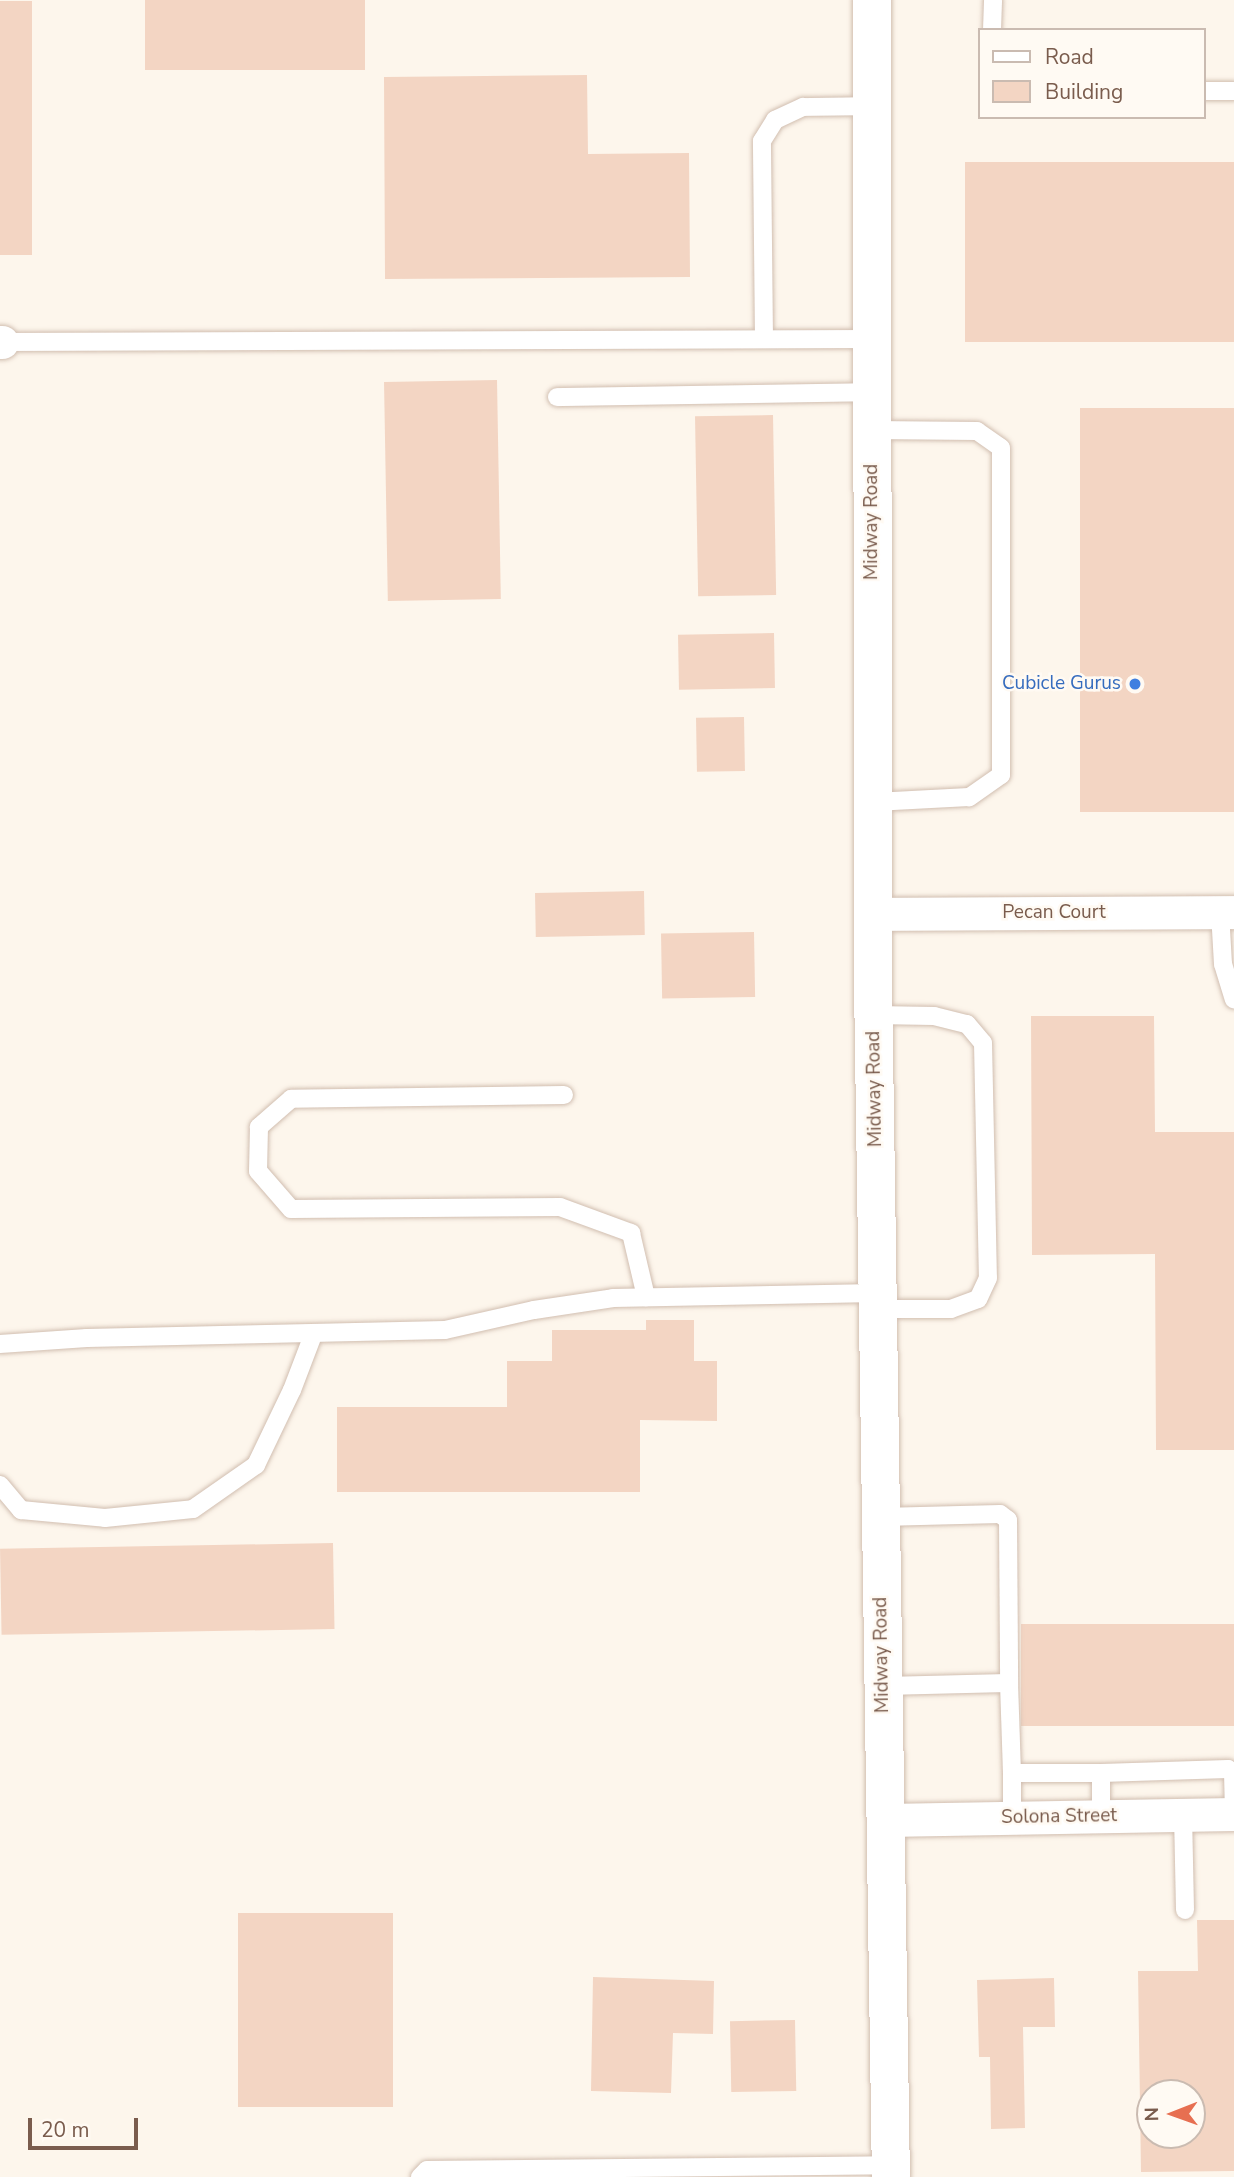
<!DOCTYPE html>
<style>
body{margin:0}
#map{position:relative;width:1234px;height:2177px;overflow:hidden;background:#fdf6ec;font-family:"Nunito Sans",sans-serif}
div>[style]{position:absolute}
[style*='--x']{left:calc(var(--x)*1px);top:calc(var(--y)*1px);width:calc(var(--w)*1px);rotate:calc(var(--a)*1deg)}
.building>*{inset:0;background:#f3d5c3;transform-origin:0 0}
.roads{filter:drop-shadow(0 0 2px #d1beb0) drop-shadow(0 0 2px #d1beb0)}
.lane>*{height:18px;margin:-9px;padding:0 9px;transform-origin:9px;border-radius:9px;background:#fff}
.street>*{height:33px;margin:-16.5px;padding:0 16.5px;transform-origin:16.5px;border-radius:16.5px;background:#fff}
.secondary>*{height:38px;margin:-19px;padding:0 19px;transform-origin:19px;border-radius:19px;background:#fff}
.dots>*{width:19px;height:19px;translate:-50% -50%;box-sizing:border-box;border:4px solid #fffaf3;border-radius:50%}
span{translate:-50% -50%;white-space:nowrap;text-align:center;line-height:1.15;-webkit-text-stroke:5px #fffaf3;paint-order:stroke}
.street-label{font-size:19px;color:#7a5c4d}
.shop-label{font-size:19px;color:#366cbe}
.right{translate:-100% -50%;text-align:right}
.legend{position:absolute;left:978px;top:28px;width:228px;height:91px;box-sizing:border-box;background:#fffaf3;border:2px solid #cabbb1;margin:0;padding:9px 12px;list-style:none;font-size:21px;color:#7a5c4d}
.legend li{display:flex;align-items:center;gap:14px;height:35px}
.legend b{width:35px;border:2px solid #cabbb1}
.north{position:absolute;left:1136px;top:2079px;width:70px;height:70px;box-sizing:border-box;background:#fffaf3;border:2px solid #cabbb1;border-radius:50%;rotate:269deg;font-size:19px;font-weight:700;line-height:28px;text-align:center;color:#7a5c4d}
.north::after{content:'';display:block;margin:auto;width:24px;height:32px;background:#e76f51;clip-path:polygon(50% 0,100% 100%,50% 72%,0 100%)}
.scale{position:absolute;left:28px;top:2118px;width:110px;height:32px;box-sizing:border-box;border:4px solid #7a5c4d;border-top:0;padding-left:9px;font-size:21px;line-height:24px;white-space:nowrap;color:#7a5c4d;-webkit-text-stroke:5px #fffaf3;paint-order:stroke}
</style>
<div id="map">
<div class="building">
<i style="left:145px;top:0;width:220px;height:70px"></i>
<i style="left:0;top:1px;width:32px;height:254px"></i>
<i style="clip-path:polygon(587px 75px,588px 154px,689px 153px,690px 277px,385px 279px,384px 77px)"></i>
<i style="left:1234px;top:162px;width:180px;height:269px;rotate:90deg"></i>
<i style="left:497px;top:380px;width:219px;height:113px;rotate:89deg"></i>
<i style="left:1234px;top:408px;width:404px;height:154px;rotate:90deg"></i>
<i style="left:773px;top:415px;width:180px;height:78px;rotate:89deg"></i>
<i style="left:774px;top:633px;width:55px;height:96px;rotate:89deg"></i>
<i style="left:744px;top:717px;width:54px;height:48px;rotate:89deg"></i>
<i style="left:644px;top:891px;width:44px;height:109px;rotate:89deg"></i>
<i style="left:754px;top:932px;width:65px;height:93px;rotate:89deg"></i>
<i style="clip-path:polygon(1031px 1016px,1154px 1016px,1155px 1132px,1234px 1132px,1234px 1450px,1156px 1450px,1155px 1254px,1032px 1255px)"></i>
<i style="clip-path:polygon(646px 1320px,694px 1320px,694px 1361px,717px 1361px,717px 1421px,640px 1420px,640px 1492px,337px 1492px,337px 1407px,507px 1407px,507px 1361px,552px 1361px,552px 1330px,646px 1330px)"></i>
<i style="left:333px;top:1543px;width:86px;height:333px;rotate:89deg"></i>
<i style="left:1234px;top:1624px;width:102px;height:213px;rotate:90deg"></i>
<i style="left:393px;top:1913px;width:194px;height:155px;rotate:90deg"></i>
<i style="clip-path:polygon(evenodd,1197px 1920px,1234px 1920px,1234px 2171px,1141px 2172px,1138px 1971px,1198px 1971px,1197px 1920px,1150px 2093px,1192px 2093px,1192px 2135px,1150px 2135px,1150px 2093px)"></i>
<i style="clip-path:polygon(593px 1977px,714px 1981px,713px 2034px,673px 2033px,671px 2093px,591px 2091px)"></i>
<i style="clip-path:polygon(1054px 1978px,1055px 2027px,1023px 2027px,1025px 2128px,991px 2129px,990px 2057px,979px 2057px,977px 1980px)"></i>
<i style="left:795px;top:2020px;width:71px;height:65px;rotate:89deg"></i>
</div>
<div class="roads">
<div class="lane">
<i style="--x:992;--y:30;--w:30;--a:-88"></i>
<i style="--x:1204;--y:91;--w:30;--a:0"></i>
<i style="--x:764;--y:339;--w:198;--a:-90.6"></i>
<i style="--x:762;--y:141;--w:25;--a:-58"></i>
<i style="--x:775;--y:120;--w:31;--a:-25"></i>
<i style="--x:803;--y:107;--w:69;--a:-0.8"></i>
<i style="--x:2;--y:342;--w:870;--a:-0.2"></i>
<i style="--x:557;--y:397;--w:315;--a:-0.9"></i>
<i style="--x:872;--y:430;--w:105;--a:0.5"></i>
<i style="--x:977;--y:431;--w:29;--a:35"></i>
<i style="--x:1001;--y:448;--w:327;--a:90"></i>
<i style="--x:1001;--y:775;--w:39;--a:145"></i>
<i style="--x:969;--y:797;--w:95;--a:177"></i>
<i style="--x:1220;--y:912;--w:52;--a:86.7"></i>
<i style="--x:1223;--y:964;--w:37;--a:73"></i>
<i style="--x:874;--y:1015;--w:60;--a:1"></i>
<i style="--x:934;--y:1016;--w:34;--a:14"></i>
<i style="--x:967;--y:1024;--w:25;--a:50"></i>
<i style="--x:983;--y:1043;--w:235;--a:88.8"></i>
<i style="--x:988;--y:1278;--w:23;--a:115"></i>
<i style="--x:978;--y:1299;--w:29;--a:160"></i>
<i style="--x:951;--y:1309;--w:73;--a:180"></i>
<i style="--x:564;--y:1095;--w:273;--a:179.2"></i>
<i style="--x:291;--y:1099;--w:43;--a:138.8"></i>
<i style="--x:259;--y:1127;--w:44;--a:91.3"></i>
<i style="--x:258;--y:1171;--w:50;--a:49"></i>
<i style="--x:291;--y:1209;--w:269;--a:-0.4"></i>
<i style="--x:560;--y:1207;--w:76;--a:20.1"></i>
<i style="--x:631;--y:1233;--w:66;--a:76.8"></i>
<i style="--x:0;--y:1344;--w:87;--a:-3.9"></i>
<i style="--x:87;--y:1338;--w:358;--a:-1.3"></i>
<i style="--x:445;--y:1330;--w:91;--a:-12.7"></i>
<i style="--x:534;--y:1310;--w:80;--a:-8.6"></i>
<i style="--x:613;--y:1298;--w:264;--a:-1.1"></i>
<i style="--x:0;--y:1485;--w:33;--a:50"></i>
<i style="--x:21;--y:1510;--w:84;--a:5.4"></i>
<i style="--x:105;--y:1518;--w:88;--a:-5.8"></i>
<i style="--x:193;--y:1509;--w:77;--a:-34.9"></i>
<i style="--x:256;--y:1465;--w:83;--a:-64.4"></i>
<i style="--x:292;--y:1390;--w:59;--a:-69.1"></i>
<i style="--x:881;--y:1517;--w:119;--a:-1.4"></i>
<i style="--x:1000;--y:1514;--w:10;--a:37"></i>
<i style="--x:1008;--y:1520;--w:163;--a:89.6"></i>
<i style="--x:883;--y:1686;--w:126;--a:-1.4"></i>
<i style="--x:1009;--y:1683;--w:90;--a:88.1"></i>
<i style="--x:1183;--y:1814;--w:96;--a:88.8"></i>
<i style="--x:1101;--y:1816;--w:43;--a:-90"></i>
<i style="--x:1101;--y:1773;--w:127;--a:-1.8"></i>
<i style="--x:1228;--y:1769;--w:6;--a:31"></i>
<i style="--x:1233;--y:1772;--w:42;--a:88.6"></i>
<i style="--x:1012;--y:1817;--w:44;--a:-90"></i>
<i style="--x:1012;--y:1773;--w:89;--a:0"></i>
<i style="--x:420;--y:2177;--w:10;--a:-45"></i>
<i style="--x:427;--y:2170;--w:464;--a:-0.6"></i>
</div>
<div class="street">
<i style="--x:0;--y:342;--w:2;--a:0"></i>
<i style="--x:874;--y:914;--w:360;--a:-0.3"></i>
<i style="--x:885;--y:1820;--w:349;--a:-1"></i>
</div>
<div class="secondary">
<i style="--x:872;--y:0;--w:983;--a:89.94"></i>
<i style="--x:873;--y:983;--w:1194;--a:89.14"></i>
</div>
</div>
<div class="dots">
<i style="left:1135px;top:684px;background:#3f7fe0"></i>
</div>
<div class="street-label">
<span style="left:872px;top:522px;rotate:-90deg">Midway Road</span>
<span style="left:1054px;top:913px">Pecan Court</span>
<span style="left:875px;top:1089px;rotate:-91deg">Midway Road</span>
<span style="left:882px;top:1655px;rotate:-91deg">Midway Road</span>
<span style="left:1059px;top:1817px;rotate:-1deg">Solona Street</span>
</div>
<div class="shop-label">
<span class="right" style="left:1121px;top:684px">Cubicle Gurus</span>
</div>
<ul class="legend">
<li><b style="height:9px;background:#fff"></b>Road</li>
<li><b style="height:19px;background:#f3d5c3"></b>Building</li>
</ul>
<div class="north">N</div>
<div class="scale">20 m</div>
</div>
